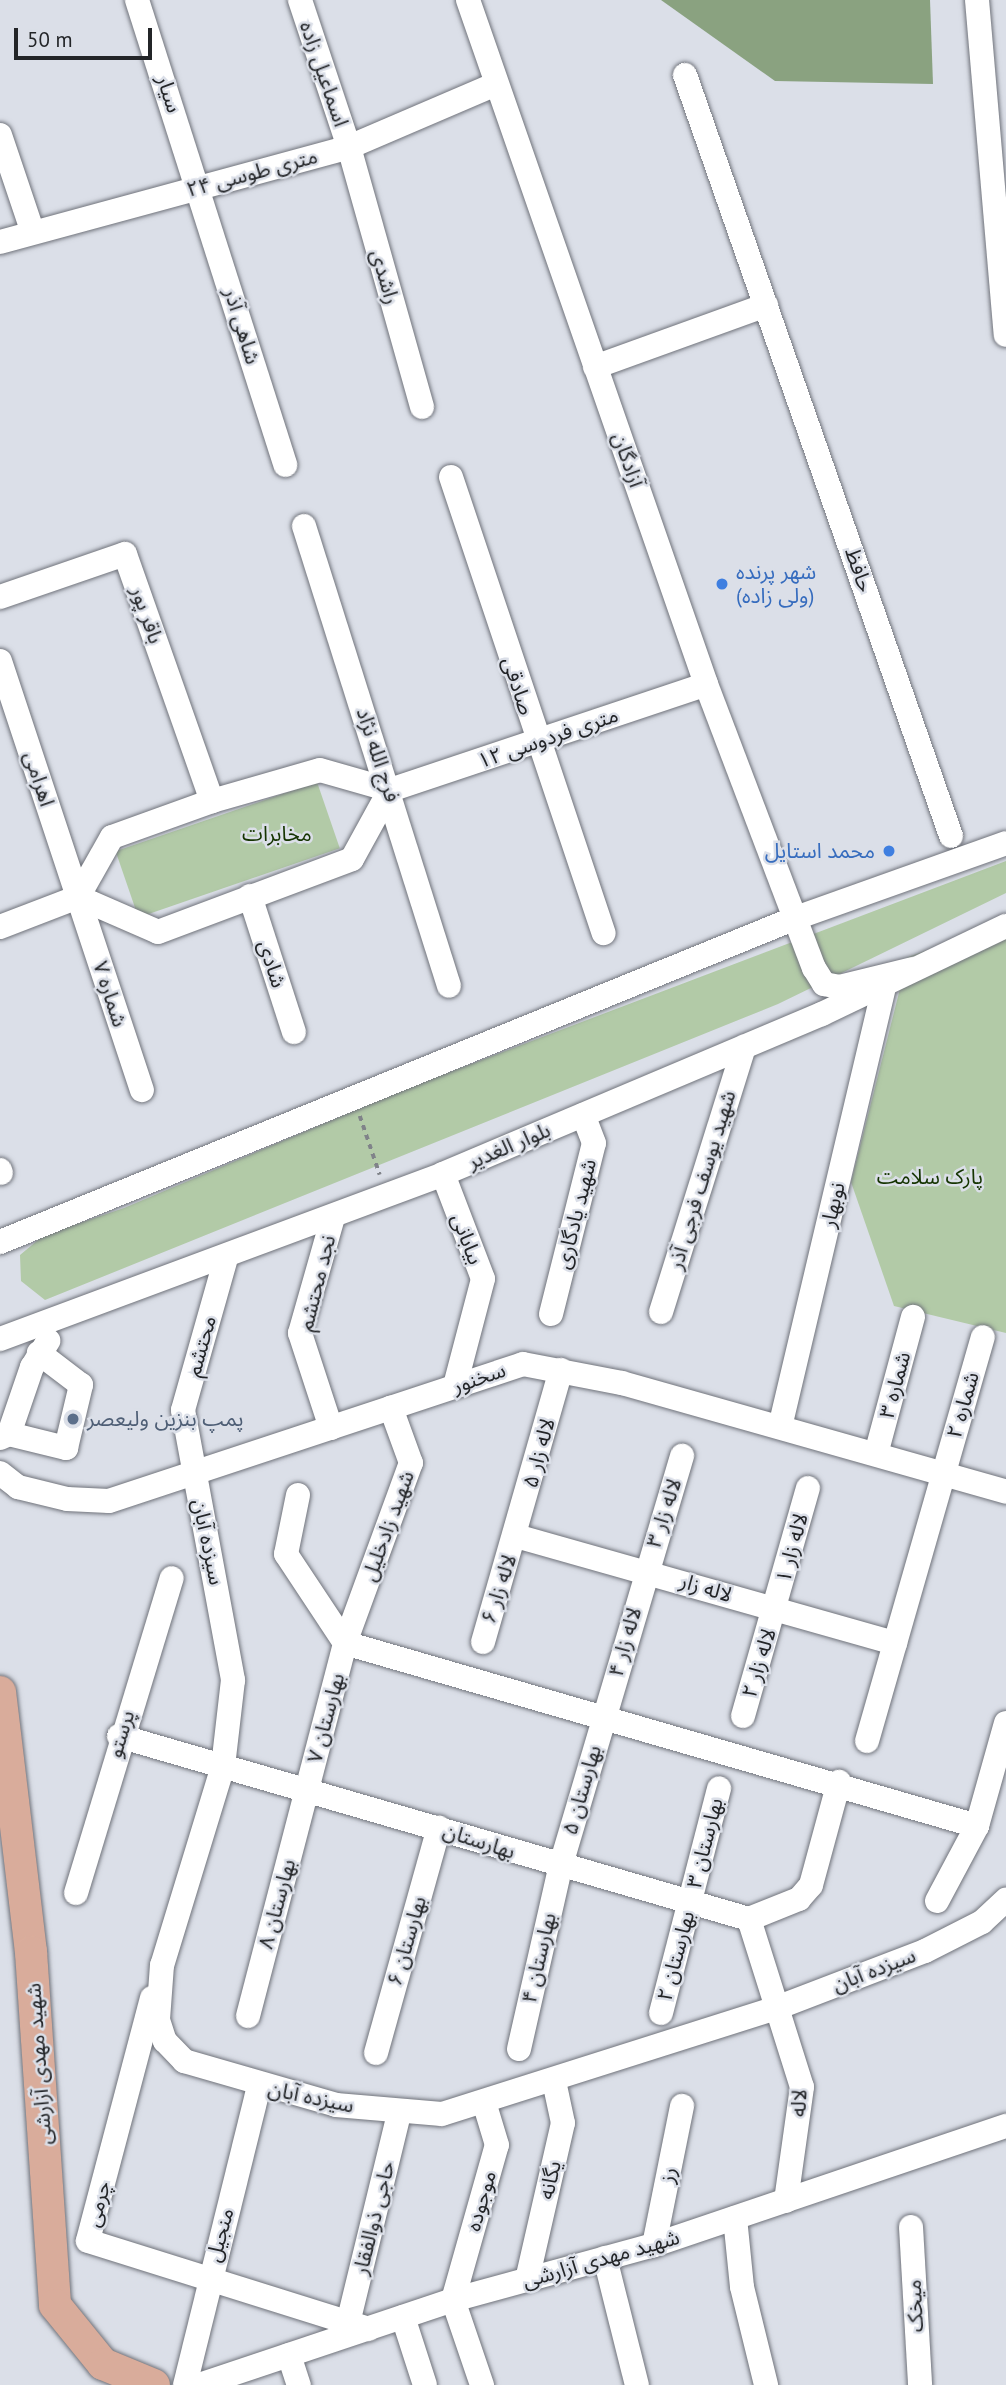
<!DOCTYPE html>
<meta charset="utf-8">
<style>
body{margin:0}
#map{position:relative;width:1006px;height:2385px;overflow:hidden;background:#dbdfe8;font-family:"PT Sans","Noto Sans Arabic",sans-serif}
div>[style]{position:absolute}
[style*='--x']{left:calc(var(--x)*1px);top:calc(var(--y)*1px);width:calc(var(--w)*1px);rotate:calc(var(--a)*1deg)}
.green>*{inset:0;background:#b2caa7;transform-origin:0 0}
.forest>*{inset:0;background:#8aa280}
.path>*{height:3.5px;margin-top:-1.75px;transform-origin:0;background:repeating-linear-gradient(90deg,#808389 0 5px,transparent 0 10px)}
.roads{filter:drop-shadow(0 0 2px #70737b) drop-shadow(0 0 2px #70737b)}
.minor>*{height:24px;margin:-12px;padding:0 12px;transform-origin:12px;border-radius:12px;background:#fff}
.major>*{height:32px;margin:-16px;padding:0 16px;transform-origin:16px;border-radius:16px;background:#d9ac9b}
.dots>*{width:19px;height:19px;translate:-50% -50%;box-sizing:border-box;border:4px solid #dbdfe8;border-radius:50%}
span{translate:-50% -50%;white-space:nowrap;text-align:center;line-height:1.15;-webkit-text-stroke:5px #dbdfe8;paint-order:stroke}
.street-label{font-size:21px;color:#232528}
.shop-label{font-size:21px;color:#366cbe}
.left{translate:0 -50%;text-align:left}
.right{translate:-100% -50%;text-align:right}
.park-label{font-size:21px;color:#153401}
.service-label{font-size:21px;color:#4e5e75}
.scale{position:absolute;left:14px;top:28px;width:138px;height:32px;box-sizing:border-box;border:4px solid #232528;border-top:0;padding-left:9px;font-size:21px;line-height:24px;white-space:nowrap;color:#232528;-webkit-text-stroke:5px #dbdfe8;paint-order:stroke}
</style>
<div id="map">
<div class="green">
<i style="left:317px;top:782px;width:70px;height:213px;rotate:71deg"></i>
<i style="clip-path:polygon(1006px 861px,1006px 893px,778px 1004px,45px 1300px,21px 1281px,20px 1255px,44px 1235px,124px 1208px,413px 1086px)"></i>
<i style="clip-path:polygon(1006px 922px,1006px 1333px,894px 1306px,851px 1182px,908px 957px)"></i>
</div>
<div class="forest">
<i style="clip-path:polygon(661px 0,930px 0,933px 84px,775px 81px)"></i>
</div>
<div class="path">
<i style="--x:360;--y:1116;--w:62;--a:71.3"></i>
</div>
<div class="roads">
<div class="minor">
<i style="--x:137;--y:0;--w:488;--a:72.3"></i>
<i style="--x:300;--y:0;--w:155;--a:71.6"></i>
<i style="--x:349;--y:147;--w:270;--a:74.3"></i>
<i style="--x:468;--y:0;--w:724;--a:70.81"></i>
<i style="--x:706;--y:684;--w:304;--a:69.2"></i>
<i style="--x:814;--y:968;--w:19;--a:58"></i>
<i style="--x:824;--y:984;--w:15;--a:11"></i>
<i style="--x:839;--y:987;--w:76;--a:-13.7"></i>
<i style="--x:977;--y:0;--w:336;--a:85.1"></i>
<i style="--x:685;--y:75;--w:806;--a:70.73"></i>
<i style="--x:0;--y:135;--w:100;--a:71.4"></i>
<i style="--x:0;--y:242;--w:362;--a:-15.2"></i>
<i style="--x:349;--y:147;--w:160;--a:-23.2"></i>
<i style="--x:595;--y:367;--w:182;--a:-19.9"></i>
<i style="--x:451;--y:477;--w:481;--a:71.5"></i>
<i style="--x:304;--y:526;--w:482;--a:72.5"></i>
<i style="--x:0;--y:597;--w:132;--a:-19"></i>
<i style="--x:125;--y:554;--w:262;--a:70.6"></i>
<i style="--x:0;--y:661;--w:452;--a:71.7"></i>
<i style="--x:390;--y:790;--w:333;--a:-18.5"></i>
<i style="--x:250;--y:896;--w:143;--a:72.1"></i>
<i style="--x:78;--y:897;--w:87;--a:23.6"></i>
<i style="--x:158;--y:932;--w:207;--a:-20.6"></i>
<i style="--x:352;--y:859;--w:79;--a:-61.2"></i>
<i style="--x:0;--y:927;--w:84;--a:-21"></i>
<i style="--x:78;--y:897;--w:69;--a:-60.5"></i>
<i style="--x:112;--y:837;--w:106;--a:-19.8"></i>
<i style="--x:212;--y:801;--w:112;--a:-16"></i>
<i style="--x:320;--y:770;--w:73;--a:15.9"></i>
<i style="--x:0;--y:1170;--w:3;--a:72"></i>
<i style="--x:443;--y:1174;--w:112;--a:69.1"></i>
<i style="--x:483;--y:1279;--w:111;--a:104.7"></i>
<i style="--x:0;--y:1242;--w:856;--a:-22.16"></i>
<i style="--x:793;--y:919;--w:226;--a:-19.6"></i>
<i style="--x:226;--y:1258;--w:158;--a:105.8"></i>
<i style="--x:183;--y:1410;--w:275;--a:79.5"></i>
<i style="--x:233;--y:1680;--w:87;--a:96.6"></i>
<i style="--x:223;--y:1766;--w:208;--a:107"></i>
<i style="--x:162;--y:1965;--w:55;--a:94.2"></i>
<i style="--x:158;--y:2020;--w:22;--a:72"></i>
<i style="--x:165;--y:2041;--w:28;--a:46"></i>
<i style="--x:184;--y:2061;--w:158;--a:16.1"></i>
<i style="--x:336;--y:2105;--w:106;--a:4.9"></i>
<i style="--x:442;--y:2114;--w:354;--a:-17.6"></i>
<i style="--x:779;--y:2007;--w:156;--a:-21"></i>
<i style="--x:925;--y:1951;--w:64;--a:-27"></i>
<i style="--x:982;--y:1922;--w:33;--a:-43"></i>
<i style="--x:661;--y:1312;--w:278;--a:-72.6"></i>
<i style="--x:551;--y:1314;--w:176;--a:-75.9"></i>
<i style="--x:594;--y:1143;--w:30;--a:-111"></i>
<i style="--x:0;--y:1339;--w:473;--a:-20.4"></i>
<i style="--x:443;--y:1174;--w:411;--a:-22.9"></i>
<i style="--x:822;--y:1014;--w:204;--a:-25.6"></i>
<i style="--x:780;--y:1427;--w:455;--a:-76.7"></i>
<i style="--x:331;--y:1428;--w:100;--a:-108.1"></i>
<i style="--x:300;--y:1333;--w:121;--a:-74.1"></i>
<i style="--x:9;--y:1434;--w:59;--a:13.8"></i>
<i style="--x:66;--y:1448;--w:65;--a:-76.6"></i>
<i style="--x:81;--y:1385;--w:53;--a:-142.7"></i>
<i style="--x:0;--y:1438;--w:10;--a:-24"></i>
<i style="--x:9;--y:1434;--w:71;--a:-71.1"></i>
<i style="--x:32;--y:1367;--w:31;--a:-58"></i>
<i style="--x:876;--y:1454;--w:142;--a:-74.9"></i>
<i style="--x:0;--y:1473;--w:23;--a:38"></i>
<i style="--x:18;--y:1487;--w:50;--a:13.8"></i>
<i style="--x:67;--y:1499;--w:42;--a:2.7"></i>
<i style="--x:109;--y:1501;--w:436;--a:-18.3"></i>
<i style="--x:523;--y:1364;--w:101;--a:10.9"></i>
<i style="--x:622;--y:1383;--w:399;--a:15.8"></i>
<i style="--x:298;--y:1495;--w:60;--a:101.5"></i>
<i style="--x:286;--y:1554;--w:107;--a:56.5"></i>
<i style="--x:345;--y:1643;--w:658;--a:16.15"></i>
<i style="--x:516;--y:1536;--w:394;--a:15.8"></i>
<i style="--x:483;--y:1642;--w:283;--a:-74"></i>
<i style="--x:743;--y:1716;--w:237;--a:-74.1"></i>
<i style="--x:119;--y:1736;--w:656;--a:16.2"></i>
<i style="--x:749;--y:1919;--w:176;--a:72.5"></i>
<i style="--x:802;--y:2087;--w:115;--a:98"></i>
<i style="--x:867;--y:1741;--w:420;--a:-74"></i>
<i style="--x:76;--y:1893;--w:329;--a:-73.1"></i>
<i style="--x:937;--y:1901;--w:85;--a:-61.9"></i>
<i style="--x:977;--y:1826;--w:107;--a:-74.3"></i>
<i style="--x:749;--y:1919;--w:54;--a:-21.8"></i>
<i style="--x:799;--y:1899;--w:18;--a:-49"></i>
<i style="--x:811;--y:1885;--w:107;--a:-74.8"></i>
<i style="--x:152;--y:1998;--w:251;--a:104.8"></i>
<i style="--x:88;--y:2241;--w:294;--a:17.4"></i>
<i style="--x:661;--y:2013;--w:232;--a:-75.5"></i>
<i style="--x:248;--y:2016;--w:385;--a:-75.4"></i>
<i style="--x:345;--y:1643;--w:192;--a:-69.9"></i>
<i style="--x:411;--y:1463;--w:59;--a:-110"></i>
<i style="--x:519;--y:2049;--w:186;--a:-77.2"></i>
<i style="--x:560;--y:1868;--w:430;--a:-73.5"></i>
<i style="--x:376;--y:2053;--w:234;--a:-74.4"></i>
<i style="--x:735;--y:2218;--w:69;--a:84.2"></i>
<i style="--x:742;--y:2287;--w:101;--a:76.2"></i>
<i style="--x:911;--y:2227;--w:158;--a:86.7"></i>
<i style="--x:654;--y:2245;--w:142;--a:-78.6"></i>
<i style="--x:605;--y:2258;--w:131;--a:75.9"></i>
<i style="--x:527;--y:2280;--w:161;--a:-77.1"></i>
<i style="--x:563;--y:2123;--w:43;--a:-102.1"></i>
<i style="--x:403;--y:2317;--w:71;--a:72.1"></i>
<i style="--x:348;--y:2323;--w:215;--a:-76.3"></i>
<i style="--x:289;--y:2355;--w:32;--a:72"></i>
<i style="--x:185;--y:2385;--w:308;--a:-76.1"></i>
<i style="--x:199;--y:2385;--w:268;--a:-18.5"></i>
<i style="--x:453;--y:2300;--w:208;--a:-15.3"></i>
<i style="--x:654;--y:2245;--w:372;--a:-18.7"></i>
<i style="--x:482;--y:2385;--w:90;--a:-108.8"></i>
<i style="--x:453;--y:2300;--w:161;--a:-74.2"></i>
<i style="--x:497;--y:2145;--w:45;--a:-106.8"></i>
</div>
<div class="major">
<i style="--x:0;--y:1692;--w:262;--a:83.2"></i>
<i style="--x:31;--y:1952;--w:354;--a:86.1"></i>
<i style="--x:55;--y:2305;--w:76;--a:50.9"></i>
<i style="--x:103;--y:2364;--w:55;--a:22.4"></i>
</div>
</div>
<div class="dots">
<i style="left:722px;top:584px;background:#3f7fe0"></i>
<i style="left:889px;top:851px;background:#3f7fe0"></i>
<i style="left:73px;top:1419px;background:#5c6f8a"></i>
</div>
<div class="street-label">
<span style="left:324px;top:74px;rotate:71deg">اسماعیل زاده</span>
<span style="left:169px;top:94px;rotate:72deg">سیار</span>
<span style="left:252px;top:173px;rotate:-15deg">۲۴ متری طوسی</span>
<span style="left:385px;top:277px;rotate:74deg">راشدی</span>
<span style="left:242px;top:326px;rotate:73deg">شاهی آذر</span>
<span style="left:628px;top:460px;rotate:71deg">آزادگان</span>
<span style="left:859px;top:570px;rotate:71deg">حافظ</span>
<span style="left:147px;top:615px;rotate:71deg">باقر پور</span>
<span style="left:518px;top:686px;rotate:72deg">صادقی</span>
<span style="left:548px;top:738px;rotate:-19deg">۱۲ متری فردوسی</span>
<span style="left:378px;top:755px;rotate:72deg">فرج الله نژاد</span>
<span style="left:39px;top:779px;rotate:72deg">اهرامی</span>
<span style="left:272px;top:964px;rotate:72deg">شادی</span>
<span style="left:110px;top:994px;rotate:72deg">شماره ۷</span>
<span style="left:509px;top:1146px;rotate:-23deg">بلوار الغدیر</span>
<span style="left:702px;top:1180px;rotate:-73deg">شهید یوسف فرجی آذر</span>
<span style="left:833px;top:1205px;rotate:-77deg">نوبهار</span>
<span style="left:576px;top:1214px;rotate:-76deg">شهید یادگاری</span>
<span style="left:467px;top:1239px;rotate:69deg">بیابانی</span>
<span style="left:317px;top:1283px;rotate:-76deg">نجد محتشم</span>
<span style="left:201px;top:1346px;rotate:-74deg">محتشم</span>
<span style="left:479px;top:1378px;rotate:-19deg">سخنور</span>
<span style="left:895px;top:1385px;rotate:-75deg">شماره ۳</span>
<span style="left:963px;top:1405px;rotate:-74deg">شماره ۲</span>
<span style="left:539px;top:1453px;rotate:-75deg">لاله زار ۵</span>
<span style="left:664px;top:1513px;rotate:-72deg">لاله زار ۳</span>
<span style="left:388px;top:1526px;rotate:-70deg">شهید زادخلیل</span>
<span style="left:208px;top:1542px;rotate:78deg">سیزده آبان</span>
<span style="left:792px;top:1548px;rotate:-75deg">لاله زار ۱</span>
<span style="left:706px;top:1588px;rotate:17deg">لاله زار</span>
<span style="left:499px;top:1589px;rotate:-72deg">لاله زار ۶</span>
<span style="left:625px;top:1642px;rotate:-74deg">لاله زار ۴</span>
<span style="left:759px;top:1663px;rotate:-73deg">لاله زار ۲</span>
<span style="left:326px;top:1718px;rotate:-75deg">بهارستان ۷</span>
<span style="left:121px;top:1734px;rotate:-73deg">پرستو</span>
<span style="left:582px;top:1790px;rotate:-74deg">بهارستان ۵</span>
<span style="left:479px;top:1841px;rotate:18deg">بهارستان</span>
<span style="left:705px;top:1843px;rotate:-76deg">بهارستان ۳</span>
<span style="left:277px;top:1904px;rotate:-75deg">بهارستان ۸</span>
<span style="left:407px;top:1941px;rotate:-74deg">بهارستان ۶</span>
<span style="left:676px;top:1956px;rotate:-75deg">بهارستان ۲</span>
<span style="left:539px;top:1958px;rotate:-77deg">بهارستان ۴</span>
<span style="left:874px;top:1970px;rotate:-21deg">سیزده آبان</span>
<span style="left:39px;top:2064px;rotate:-94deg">شهید مهدی آزارشی</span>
<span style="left:311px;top:2097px;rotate:12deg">سیزده آبان</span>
<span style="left:799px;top:2103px;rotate:-87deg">لاله</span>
<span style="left:668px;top:2175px;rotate:-79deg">رز</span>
<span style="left:550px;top:2180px;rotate:-77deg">یگانه</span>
<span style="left:481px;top:2201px;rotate:-74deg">موجوده</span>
<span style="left:98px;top:2204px;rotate:-75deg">چرمی</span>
<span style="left:374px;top:2218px;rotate:-76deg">حاجی ذوالفقار</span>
<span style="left:220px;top:2235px;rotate:-75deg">منجیل</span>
<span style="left:601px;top:2259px;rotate:-16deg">شهید مهدی آزارشی</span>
<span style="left:915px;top:2306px;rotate:-93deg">میخک</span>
</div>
<div class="shop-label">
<span class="left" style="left:736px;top:584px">شهر پرنده<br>(ولی زاده)</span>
<span class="right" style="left:875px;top:851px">محمد استایل</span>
</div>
<div class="park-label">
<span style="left:277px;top:834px">مخابرات</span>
<span style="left:930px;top:1177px">پارک سلامت</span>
</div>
<div class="service-label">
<span class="left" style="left:87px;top:1419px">پمپ بنزین ولیعصر</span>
</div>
<div class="scale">50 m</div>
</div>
